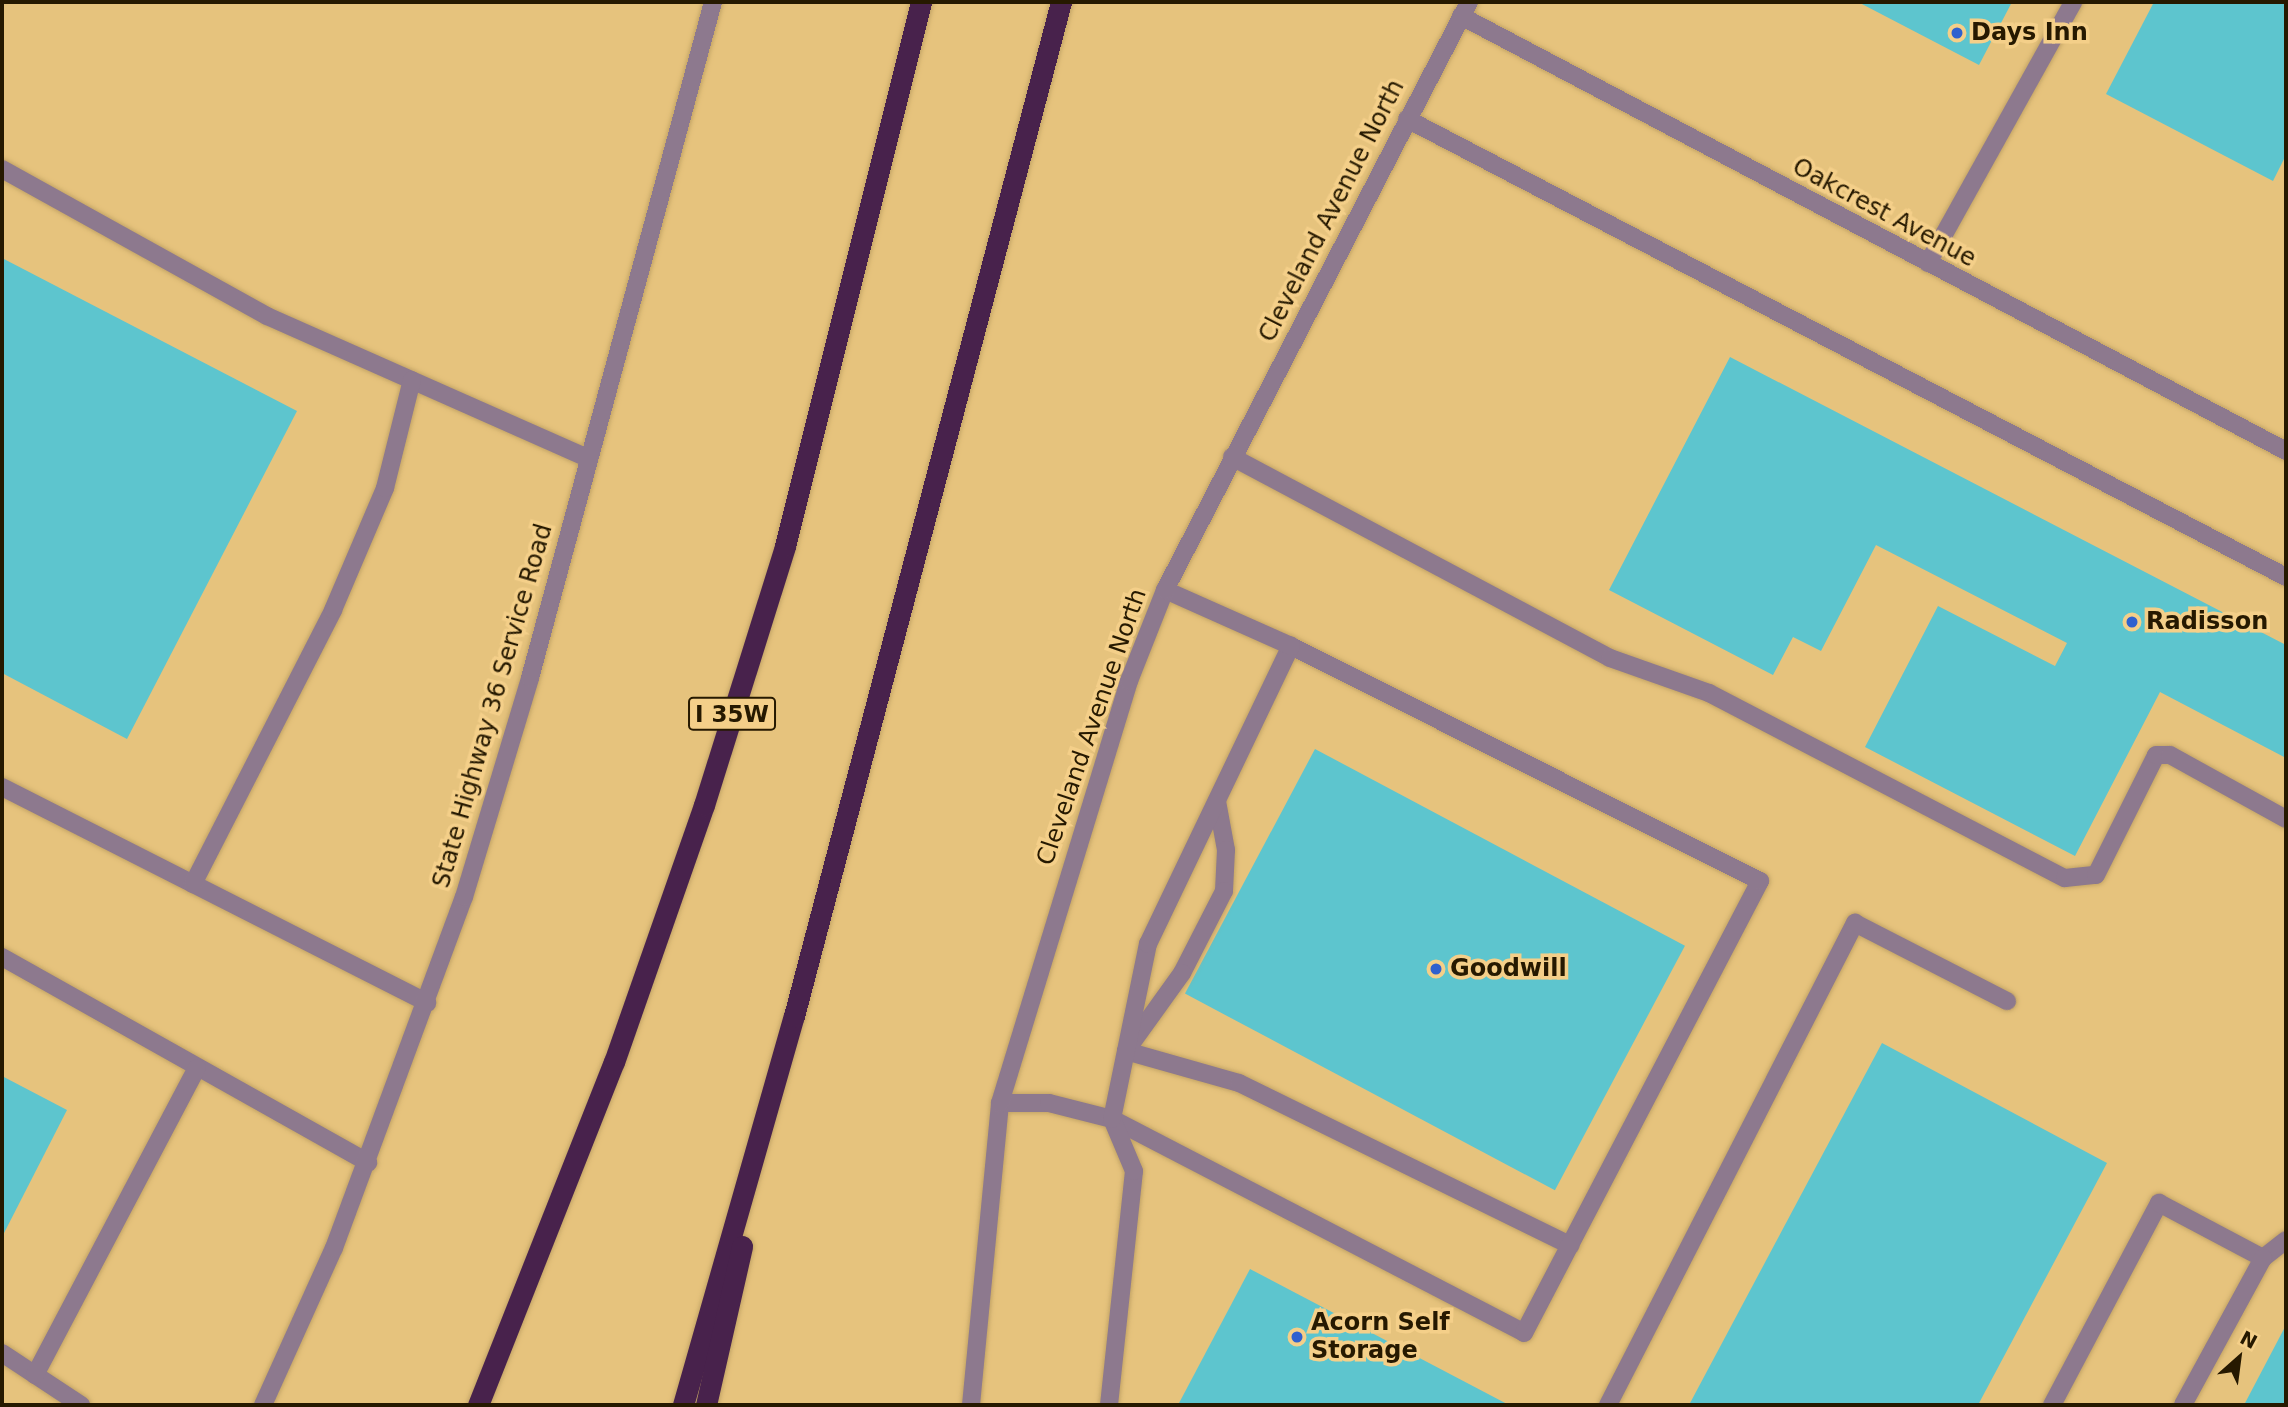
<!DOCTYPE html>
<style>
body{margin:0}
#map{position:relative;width:2288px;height:1407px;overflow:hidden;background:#e6c37d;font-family:"DejaVu Sans",sans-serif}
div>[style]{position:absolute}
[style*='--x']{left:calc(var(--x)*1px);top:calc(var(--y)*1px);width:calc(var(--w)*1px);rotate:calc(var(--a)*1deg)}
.building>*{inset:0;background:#5dc5ce;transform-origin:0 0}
.roads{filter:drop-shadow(0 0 2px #c3a466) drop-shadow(0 0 2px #c3a466)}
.service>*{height:18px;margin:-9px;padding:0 9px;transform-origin:9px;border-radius:9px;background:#8d798e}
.minor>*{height:18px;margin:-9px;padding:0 9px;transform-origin:9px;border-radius:9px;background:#8d798e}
.tertiary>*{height:18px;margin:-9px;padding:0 9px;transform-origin:9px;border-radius:9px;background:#8d798e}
.motorway>*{height:21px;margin:-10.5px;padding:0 10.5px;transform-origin:10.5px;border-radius:10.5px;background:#48224c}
.dots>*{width:19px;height:19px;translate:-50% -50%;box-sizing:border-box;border:4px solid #f4cf89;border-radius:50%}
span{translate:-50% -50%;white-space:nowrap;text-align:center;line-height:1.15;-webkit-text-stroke:7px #f4cf89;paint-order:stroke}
.shield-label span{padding:2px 5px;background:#f4cf89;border:2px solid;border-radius:5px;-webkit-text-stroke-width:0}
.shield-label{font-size:23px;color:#261900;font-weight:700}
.poi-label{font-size:24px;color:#261900;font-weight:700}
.left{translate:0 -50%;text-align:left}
.street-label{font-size:24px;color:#261900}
.frame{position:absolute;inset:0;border:4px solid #261900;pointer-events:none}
.north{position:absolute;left:2204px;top:1323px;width:70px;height:70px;-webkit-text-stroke:5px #f4cf89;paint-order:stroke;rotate:28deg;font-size:19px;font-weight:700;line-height:28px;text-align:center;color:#261900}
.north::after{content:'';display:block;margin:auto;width:24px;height:32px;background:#261900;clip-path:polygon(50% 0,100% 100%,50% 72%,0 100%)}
</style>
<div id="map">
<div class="building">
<i style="clip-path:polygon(1858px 2px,2012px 2px,1979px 65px)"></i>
<i style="clip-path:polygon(2154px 2px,2286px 2px,2286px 155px,2273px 181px,2106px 94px)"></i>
<i style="clip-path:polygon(2px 258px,297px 411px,127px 739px,2px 673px)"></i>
<i style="clip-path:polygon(1730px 357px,2286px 645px,2286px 758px,2160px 692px,2075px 856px,1865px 747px,1938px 606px,2055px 666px,2067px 643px,1876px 545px,1821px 651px,1793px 637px,1773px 675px,1609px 590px)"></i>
<i style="left:1315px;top:749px;width:419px;height:277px;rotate:28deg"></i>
<i style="clip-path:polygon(1882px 1043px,2107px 1163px,1978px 1405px,1689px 1405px)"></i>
<i style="clip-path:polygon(2px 1076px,67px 1110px,2px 1237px)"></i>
<i style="clip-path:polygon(1250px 1269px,1509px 1405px,1178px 1405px)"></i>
<i style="clip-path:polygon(2286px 1325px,2286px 1405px,2244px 1405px)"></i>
</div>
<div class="roads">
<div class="service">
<i style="--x:1407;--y:119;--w:991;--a:27.52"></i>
<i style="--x:2;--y:169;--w:303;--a:29"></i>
<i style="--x:267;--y:316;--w:352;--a:23.9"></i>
<i style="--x:1928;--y:263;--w:299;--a:-60.9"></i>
<i style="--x:1232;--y:457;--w:428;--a:28"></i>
<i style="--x:1610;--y:658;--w:105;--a:19.5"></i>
<i style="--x:1709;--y:693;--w:401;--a:27.5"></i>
<i style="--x:2065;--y:878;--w:31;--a:-6"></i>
<i style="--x:2096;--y:875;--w:134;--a:-63.4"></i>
<i style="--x:2156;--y:755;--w:14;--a:0"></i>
<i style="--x:2170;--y:755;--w:132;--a:28.9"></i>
<i style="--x:2;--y:787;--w:477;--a:26.9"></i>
<i style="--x:1217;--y:801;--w:50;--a:79.6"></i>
<i style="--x:1226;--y:850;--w:41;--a:92.8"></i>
<i style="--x:1224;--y:891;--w:92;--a:117.1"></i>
<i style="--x:1182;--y:973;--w:96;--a:125.7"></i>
<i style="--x:1126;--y:1051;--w:117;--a:15.8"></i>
<i style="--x:1239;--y:1083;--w:369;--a:26.1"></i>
<i style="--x:193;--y:884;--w:308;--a:-62.9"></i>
<i style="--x:333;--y:610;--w:133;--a:-66.9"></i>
<i style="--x:385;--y:488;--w:111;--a:-76"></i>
<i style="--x:2;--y:957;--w:420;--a:29.3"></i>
<i style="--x:1000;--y:1103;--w:49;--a:0"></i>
<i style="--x:1049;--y:1103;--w:65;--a:14.3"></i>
<i style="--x:1112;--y:1119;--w:464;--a:27.4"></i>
<i style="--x:1524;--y:1333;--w:510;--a:-62.43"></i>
<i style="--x:1760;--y:881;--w:525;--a:-153.39"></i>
<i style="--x:2263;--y:1258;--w:29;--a:-38"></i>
<i style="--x:2;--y:1353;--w:95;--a:33.4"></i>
<i style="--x:35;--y:1375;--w:347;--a:-62.2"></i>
<i style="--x:1109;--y:1405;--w:235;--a:-83.9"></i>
<i style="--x:1134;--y:1171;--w:56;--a:-112.9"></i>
<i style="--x:1112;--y:1119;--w:179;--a:-78.4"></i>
<i style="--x:1148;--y:944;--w:331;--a:-64.4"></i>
<i style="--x:1291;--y:646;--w:138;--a:-156"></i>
<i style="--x:1608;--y:1405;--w:542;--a:-62.87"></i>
<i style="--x:1855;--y:923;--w:171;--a:27.2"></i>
<i style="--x:2052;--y:1405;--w:229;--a:-62.1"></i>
<i style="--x:2159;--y:1203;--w:118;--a:27.9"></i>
<i style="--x:2263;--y:1258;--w:167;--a:118.6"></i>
</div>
<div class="minor">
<i style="--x:263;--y:1405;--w:172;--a:-65.7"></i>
<i style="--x:334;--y:1248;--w:374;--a:-69.7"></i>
<i style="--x:464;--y:897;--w:229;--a:-73.2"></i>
<i style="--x:530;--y:678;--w:700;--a:-74.85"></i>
</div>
<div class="tertiary">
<i style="--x:1461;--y:16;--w:933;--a:27.8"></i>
<i style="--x:971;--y:1405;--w:303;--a:-84.5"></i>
<i style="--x:1000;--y:1103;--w:441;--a:-73"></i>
<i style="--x:1129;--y:681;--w:98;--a:-68.4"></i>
<i style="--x:1165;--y:590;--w:662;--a:-62.66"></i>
</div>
<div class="motorway">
<i style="--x:478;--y:1405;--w:369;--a:-68.4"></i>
<i style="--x:614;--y:1062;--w:272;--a:-70.7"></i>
<i style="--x:704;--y:805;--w:271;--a:-72.6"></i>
<i style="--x:785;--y:546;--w:561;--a:-75.96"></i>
<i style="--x:683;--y:1405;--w:405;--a:-74.1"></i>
<i style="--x:794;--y:1016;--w:1049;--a:-75.25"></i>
<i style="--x:706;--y:1405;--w:163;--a:-77.2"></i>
</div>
</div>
<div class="dots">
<i style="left:1957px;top:33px;background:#2f61cf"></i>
<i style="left:2132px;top:622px;background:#2f61cf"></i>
<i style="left:1436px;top:969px;background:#2f61cf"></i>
<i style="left:1297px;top:1337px;background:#2f61cf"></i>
</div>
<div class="shield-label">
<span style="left:732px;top:714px">I 35W</span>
</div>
<div class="poi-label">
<span class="left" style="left:1971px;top:33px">Days Inn</span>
<span class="left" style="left:2146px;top:622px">Radisson</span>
<span class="left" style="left:1450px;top:969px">Goodwill</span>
<span class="left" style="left:1311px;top:1337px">Acorn Self<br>Storage</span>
</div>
<div class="street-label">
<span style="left:1332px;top:211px;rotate:-63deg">Cleveland Avenue North</span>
<span style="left:1884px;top:213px;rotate:28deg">Oakcrest Avenue</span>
<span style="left:493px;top:706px;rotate:-74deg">State Highway 36 Service Road</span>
<span style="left:1092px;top:727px;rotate:-71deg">Cleveland Avenue North</span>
</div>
<div class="frame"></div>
<div class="north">N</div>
</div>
